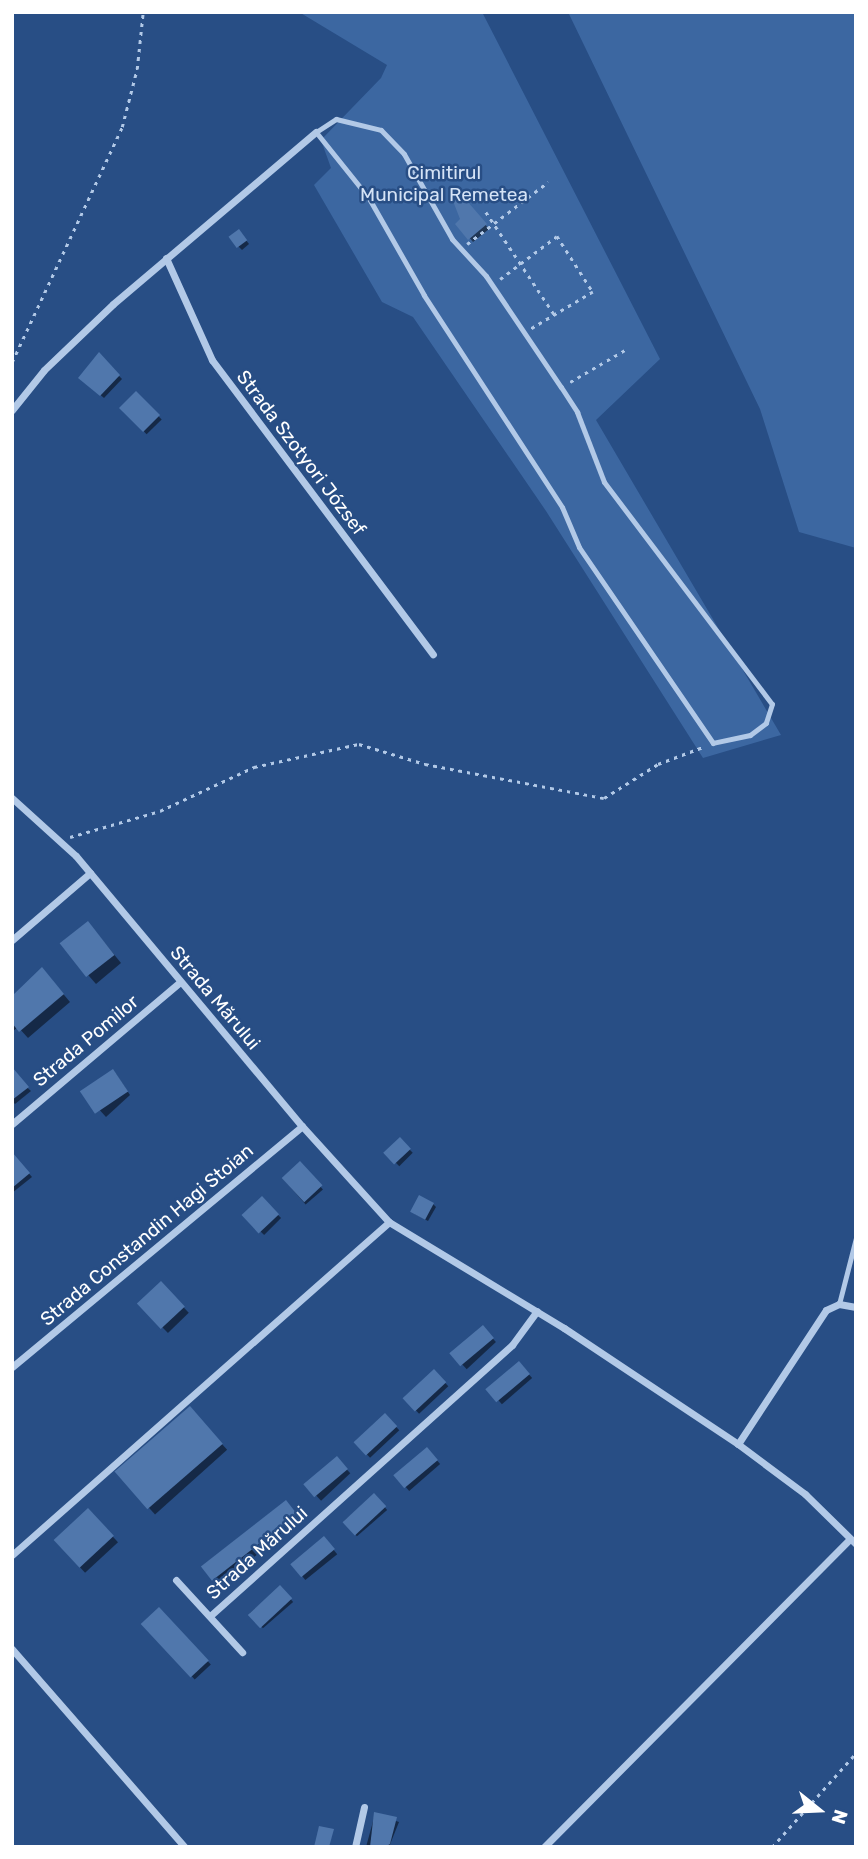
<!DOCTYPE html>
<meta charset="utf-8">
<style>
body{margin:0}
#map{position:relative;width:868px;height:1859px;overflow:hidden;background:#284e85;font-family:Rubik,sans-serif}
div>[style]{position:absolute}
[style*='--x']{left:calc(var(--x)*1px);top:calc(var(--y)*1px);width:calc(var(--w)*1px);rotate:calc(var(--a)*1deg)}
.green>*{inset:0;background:#3c67a1}
.shadow>*{inset:0;background:#0007;transform-origin:0 0}
.building>*{inset:0;background:#5077ac;transform-origin:0 0}
.path>*{height:2.5px;margin-top:-1.25px;transform-origin:0;background:repeating-linear-gradient(90deg,#b2c9e7 0 3.5px,transparent 0 8.5px)}
.lane>*{height:5px;margin:-2.5px;padding:0 2.5px;transform-origin:2.5px;border-radius:2.5px;background:#b2c9e7}
.street>*{height:7px;margin:-3.5px;padding:0 3.5px;transform-origin:3.5px;border-radius:3.5px;background:#b2c9e7}
span{translate:-50% -50%;white-space:nowrap;text-align:center;line-height:1.15;-webkit-text-stroke:5px #284e85;paint-order:stroke}
.park-label{font-size:19px;color:#d5e3f6}
.street-label{font-size:19px;color:#fff}
.frame{position:absolute;inset:0;border:14px solid #fff;pointer-events:none}
.north{position:absolute;left:784px;top:1775px;width:70px;height:70px;-webkit-text-stroke:5px #284e85;paint-order:stroke;rotate:108deg;font-size:19px;font-weight:700;line-height:28px;text-align:center;color:#fff}
.north::after{content:'';display:block;margin:auto;width:24px;height:32px;background:#fff;clip-path:polygon(50% 0,100% 100%,50% 72%,0 100%)}
</style>
<div id="map">
<div class="green">
<i style="clip-path:polygon(299px 12px,482px 12px,660px 359px,596px 420px,781px 735px,703px 758px,546px 511px,413px 317px,382px 302px,314px 185px,331px 168px,321px 140px,381px 78px,387px 65px)"></i>
<i style="clip-path:polygon(568px 12px,856px 12px,856px 548px,799px 532px,760px 409px)"></i>
</div>
<div class="shadow">
<i style="clip-path:polygon(461px 197px,489px 229px,473px 242px,458px 224px,462px 219px)"></i>
<i style="clip-path:polygon(242px 235px,249px 244px,242px 250px,231px 239px)"></i>
<i style="clip-path:polygon(99px 355px,122px 379px,104px 398px,84px 381px)"></i>
<i style="left:136px;top:393px;width:37px;height:21px;rotate:46deg"></i>
<i style="clip-path:polygon(95px 931px,121px 963px,96px 984px,62px 945px)"></i>
<i style="clip-path:polygon(49px 977px,70px 1002px,28px 1038px,18px 1027px,12px 1032px,12px 996px)"></i>
<i style="clip-path:polygon(12px 1074px,31px 1091px,15px 1104px,12px 1101px)"></i>
<i style="clip-path:polygon(116px 1074px,130px 1095px,106px 1117px,86px 1095px)"></i>
<i style="left:400px;top:1140px;width:18px;height:19px;rotate:45deg"></i>
<i style="clip-path:polygon(18px 1161px,32px 1177px,12px 1193px,12px 1165px)"></i>
<i style="left:300px;top:1163px;width:35px;height:23px;rotate:49deg"></i>
<i style="left:262px;top:1199px;width:27px;height:24px;rotate:45deg"></i>
<i style="clip-path:polygon(433px 1204px,436px 1207px,428px 1221px,415px 1214px)"></i>
<i style="left:161px;top:1284px;width:40px;height:29px;rotate:46deg"></i>
<i style="left:483px;top:1328px;width:19px;height:40px;rotate:47deg"></i>
<i style="left:519px;top:1363px;width:20px;height:40px;rotate:49deg"></i>
<i style="left:434px;top:1371px;width:21px;height:40px;rotate:47deg"></i>
<i style="left:195px;top:1414px;width:48px;height:97px;rotate:48deg"></i>
<i style="left:385px;top:1415px;width:21px;height:40px;rotate:47deg"></i>
<i style="left:427px;top:1449px;width:20px;height:41px;rotate:49deg"></i>
<i style="left:336px;top:1458px;width:21px;height:40px;rotate:47deg"></i>
<i style="left:374px;top:1495px;width:20px;height:40px;rotate:49deg"></i>
<i style="left:286px;top:1503px;width:20px;height:104px;rotate:49deg"></i>
<i style="left:88px;top:1510px;width:44px;height:45px;rotate:47deg"></i>
<i style="left:324px;top:1538px;width:21px;height:41px;rotate:51deg"></i>
<i style="left:280px;top:1587px;width:20px;height:40px;rotate:49deg"></i>
<i style="left:159px;top:1609px;width:76px;height:22px;rotate:47deg"></i>
<i style="clip-path:polygon(375px 1814px,399px 1822px,389px 1847px,366px 1847px)"></i>
</div>
<div class="building">
<i style="clip-path:polygon(461px 194px,487px 224px,468px 240px,455px 224px,460px 219px,453px 201px)"></i>
<i style="left:239px;top:229px;width:14px;height:13px;rotate:54deg"></i>
<i style="clip-path:polygon(99px 352px,120px 375px,100px 396px,78px 378px)"></i>
<i style="left:136px;top:391px;width:34px;height:24px;rotate:45deg"></i>
<i style="left:88px;top:921px;width:43px;height:36px;rotate:52deg"></i>
<i style="clip-path:polygon(42px 967px,64px 994px,19px 1032px,12px 1023px,12px 996px)"></i>
<i style="clip-path:polygon(12px 1067px,29px 1087px,12px 1100px)"></i>
<i style="left:113px;top:1069px;width:27px;height:40px;rotate:56deg"></i>
<i style="left:400px;top:1137px;width:16px;height:23px;rotate:47deg"></i>
<i style="clip-path:polygon(12px 1152px,30px 1173px,12px 1188px)"></i>
<i style="left:300px;top:1161px;width:33px;height:25px;rotate:47deg"></i>
<i style="left:419px;top:1195px;width:17px;height:19px;rotate:28deg"></i>
<i style="left:262px;top:1196px;width:25px;height:28px;rotate:47deg"></i>
<i style="left:161px;top:1281px;width:35px;height:33px;rotate:47deg"></i>
<i style="left:483px;top:1325px;width:17px;height:44px;rotate:50deg"></i>
<i style="left:519px;top:1361px;width:17px;height:44px;rotate:50deg"></i>
<i style="left:434px;top:1369px;width:18px;height:43px;rotate:47deg"></i>
<i style="left:190px;top:1406px;width:50px;height:100px;rotate:49deg"></i>
<i style="left:385px;top:1413px;width:18px;height:43px;rotate:47deg"></i>
<i style="left:427px;top:1447px;width:17px;height:44px;rotate:50deg"></i>
<i style="left:337px;top:1456px;width:17px;height:44px;rotate:50deg"></i>
<i style="left:374px;top:1493px;width:18px;height:43px;rotate:47deg"></i>
<i style="left:286px;top:1500px;width:18px;height:108px;rotate:52deg"></i>
<i style="left:88px;top:1508px;width:38px;height:47px;rotate:47deg"></i>
<i style="left:324px;top:1536px;width:17px;height:44px;rotate:50deg"></i>
<i style="left:280px;top:1585px;width:18px;height:44px;rotate:47deg"></i>
<i style="left:159px;top:1607px;width:73px;height:25px;rotate:47deg"></i>
<i style="clip-path:polygon(374px 1812px,397px 1817px,390px 1844px,385px 1847px,370px 1847px)"></i>
<i style="clip-path:polygon(319px 1826px,334px 1829px,329px 1847px,314px 1847px)"></i>
</div>
<div class="path">
<i style="--x:486;--y:212;--w:126;--a:56.3"></i>
<i style="--x:467;--y:244;--w:102;--a:-37.4"></i>
<i style="--x:500;--y:279;--w:71;--a:-37"></i>
<i style="--x:557;--y:236;--w:67;--a:57.3"></i>
<i style="--x:593;--y:292;--w:72;--a:149.2"></i>
<i style="--x:12;--y:362;--w:259;--a:-64.9"></i>
<i style="--x:122;--y:127;--w:60;--a:-75.5"></i>
<i style="--x:137;--y:69;--w:57;--a:-84"></i>
<i style="--x:570;--y:382;--w:64;--a:-30.2"></i>
<i style="--x:70;--y:837;--w:94;--a:-16.1"></i>
<i style="--x:160;--y:811;--w:104;--a:-25.1"></i>
<i style="--x:254;--y:767;--w:107;--a:-12.4"></i>
<i style="--x:359;--y:744;--w:69;--a:16.9"></i>
<i style="--x:425;--y:764;--w:182;--a:10.8"></i>
<i style="--x:604;--y:798;--w:64;--a:-32.2"></i>
<i style="--x:658;--y:764;--w:48;--a:-20.7"></i>
<i style="--x:772;--y:1847;--w:126;--a:-48.2"></i>
</div>
<div class="lane">
<i style="--x:336;--y:119;--w:46;--a:13.7"></i>
<i style="--x:381;--y:130;--w:33;--a:46"></i>
<i style="--x:404;--y:154;--w:98;--a:60.5"></i>
<i style="--x:452;--y:239;--w:50;--a:47.4"></i>
<i style="--x:486;--y:276;--w:134;--a:56"></i>
<i style="--x:561;--y:387;--w:30;--a:57"></i>
<i style="--x:577;--y:412;--w:75;--a:68.9"></i>
<i style="--x:604;--y:482;--w:278;--a:52.9"></i>
<i style="--x:772;--y:704;--w:20;--a:108"></i>
<i style="--x:766;--y:723;--w:20;--a:143"></i>
<i style="--x:750;--y:735;--w:38;--a:168"></i>
<i style="--x:713;--y:743;--w:237;--a:-124.4"></i>
<i style="--x:579;--y:547;--w:43;--a:-113"></i>
<i style="--x:562;--y:507;--w:253;--a:-123.1"></i>
<i style="--x:424;--y:295;--w:113;--a:-119.7"></i>
<i style="--x:368;--y:197;--w:83;--a:-128.7"></i>
<i style="--x:316;--y:132;--w:24;--a:-33"></i>
<i style="--x:856;--y:1132;--w:5;--a:90"></i>
<i style="--x:839;--y:1304;--w:68;--a:-75.6"></i>
</div>
<div class="street">
<i style="--x:166;--y:258;--w:112;--a:65.7"></i>
<i style="--x:212;--y:360;--w:368;--a:53.1"></i>
<i style="--x:12;--y:410;--w:51;--a:-51.3"></i>
<i style="--x:44;--y:370;--w:95;--a:-43.7"></i>
<i style="--x:113;--y:304;--w:266;--a:-40.3"></i>
<i style="--x:12;--y:798;--w:86;--a:42.2"></i>
<i style="--x:76;--y:856;--w:352;--a:50.1"></i>
<i style="--x:302;--y:1126;--w:130;--a:47.8"></i>
<i style="--x:389;--y:1222;--w:205;--a:31.2"></i>
<i style="--x:564;--y:1328;--w:209;--a:33.7"></i>
<i style="--x:738;--y:1444;--w:84;--a:36.7"></i>
<i style="--x:805;--y:1494;--w:71;--a:44.4"></i>
<i style="--x:12;--y:940;--w:103;--a:-40.7"></i>
<i style="--x:12;--y:1124;--w:220;--a:-40.2"></i>
<i style="--x:12;--y:1367;--w:377;--a:-39.7"></i>
<i style="--x:738;--y:1444;--w:160;--a:-56.7"></i>
<i style="--x:826;--y:1310;--w:14;--a:-25"></i>
<i style="--x:839;--y:1304;--w:17;--a:10"></i>
<i style="--x:12;--y:1555;--w:503;--a:-41.45"></i>
<i style="--x:176;--y:1580;--w:98;--a:47.5"></i>
<i style="--x:210;--y:1616;--w:406;--a:-41.9"></i>
<i style="--x:512;--y:1345;--w:42;--a:-53.7"></i>
<i style="--x:12;--y:1649;--w:263;--a:48.9"></i>
<i style="--x:355;--y:1847;--w:41;--a:-77.3"></i>
<i style="--x:544;--y:1847;--w:434;--a:-45.2"></i>
</div>
<div class="park-label">
<span style="left:444px;top:184px">Cimitirul<br>Municipal Remetea</span>
</div>
<div class="street-label">
<span style="left:301px;top:453px;rotate:53deg">Strada Szotyori József</span>
<span style="left:215px;top:998px;rotate:50deg">Strada Mărului</span>
<span style="left:86px;top:1041px;rotate:-40deg">Strada Pomilor</span>
<span style="left:147px;top:1235px;rotate:-40deg">Strada Constandin Hagi Stoian</span>
<span style="left:257px;top:1553px;rotate:-42deg">Strada Mărului</span>
</div>
<div class="frame"></div>
<div class="north">N</div>
</div>
